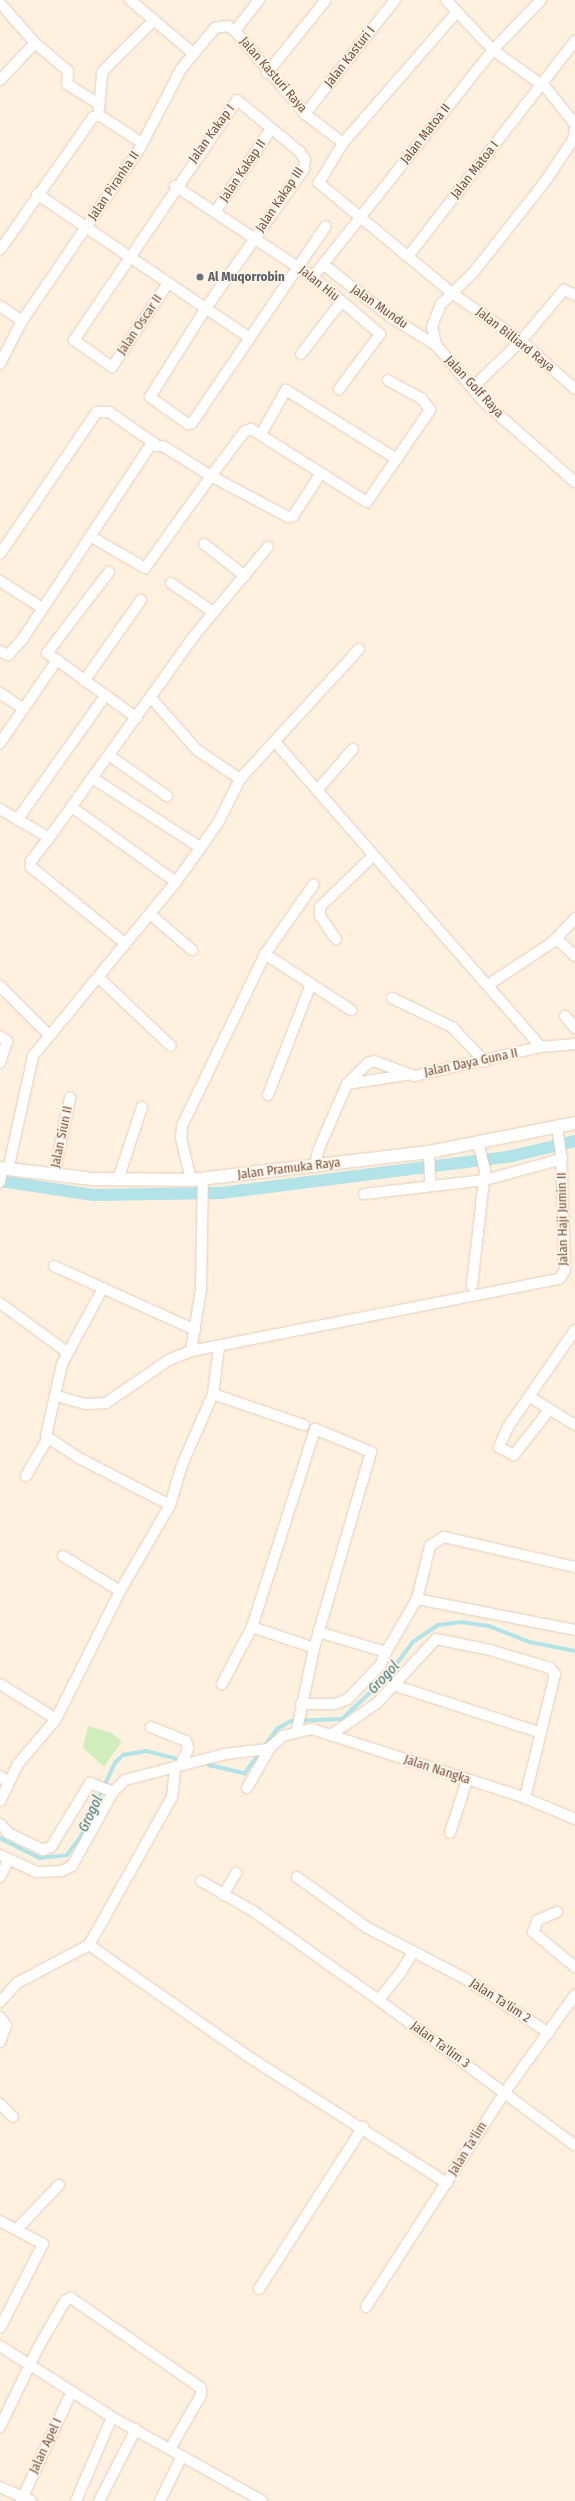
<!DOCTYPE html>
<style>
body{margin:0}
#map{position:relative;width:575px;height:2501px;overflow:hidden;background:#fef1df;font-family:"Fira Sans Condensed",sans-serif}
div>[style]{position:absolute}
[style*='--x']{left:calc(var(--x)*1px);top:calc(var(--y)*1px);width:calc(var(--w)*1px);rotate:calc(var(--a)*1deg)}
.green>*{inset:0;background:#d2edbc}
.stream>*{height:3.5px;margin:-1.75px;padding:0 1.75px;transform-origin:1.75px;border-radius:1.75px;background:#b2e3e9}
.canal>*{height:12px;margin:-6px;padding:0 6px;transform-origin:6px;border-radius:6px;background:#b2e3e9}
.roads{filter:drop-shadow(0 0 1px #e5cebd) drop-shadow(0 0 1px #e5cebd)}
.minor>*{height:10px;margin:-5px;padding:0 5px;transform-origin:5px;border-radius:5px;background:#fff}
.tertiary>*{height:12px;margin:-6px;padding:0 6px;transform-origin:6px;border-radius:6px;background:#fff}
.dots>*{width:11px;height:11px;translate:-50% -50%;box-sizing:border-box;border:2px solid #fff5e7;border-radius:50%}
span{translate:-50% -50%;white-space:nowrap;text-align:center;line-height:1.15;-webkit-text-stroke:3.5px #fff5e7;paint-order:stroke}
.street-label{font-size:13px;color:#775444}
.worship-label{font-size:13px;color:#5b616d;font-weight:700}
.left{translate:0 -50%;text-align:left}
.water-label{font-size:14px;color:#36767e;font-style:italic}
</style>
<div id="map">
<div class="green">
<i style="clip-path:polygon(88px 1726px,111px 1733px,122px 1741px,104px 1767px,83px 1748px)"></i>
</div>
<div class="stream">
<i style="--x:209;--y:1765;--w:37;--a:13"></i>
<i style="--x:245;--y:1773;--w:54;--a:-54"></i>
<i style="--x:277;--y:1729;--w:16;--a:-30"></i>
<i style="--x:291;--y:1721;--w:51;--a:-2.2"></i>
<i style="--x:342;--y:1719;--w:62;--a:-43"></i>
<i style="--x:387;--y:1677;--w:44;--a:-53.4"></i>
<i style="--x:413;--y:1642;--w:30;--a:-34"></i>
<i style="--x:438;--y:1625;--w:23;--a:-7"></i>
<i style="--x:461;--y:1622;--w:28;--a:8"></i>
<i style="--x:489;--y:1626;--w:44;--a:21.3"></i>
<i style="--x:530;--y:1642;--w:46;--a:11.3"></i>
<i style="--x:0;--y:1838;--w:45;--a:26.6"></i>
<i style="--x:40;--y:1858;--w:27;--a:-6"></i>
<i style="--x:67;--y:1855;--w:21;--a:-53"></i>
<i style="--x:80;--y:1838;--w:83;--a:-65"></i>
<i style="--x:115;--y:1763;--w:11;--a:-45"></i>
<i style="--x:123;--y:1755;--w:23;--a:-10"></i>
<i style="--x:146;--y:1751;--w:30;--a:14"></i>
</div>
<div class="canal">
<i style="--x:0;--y:1181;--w:94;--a:8.6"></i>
<i style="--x:93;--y:1195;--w:128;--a:-0.9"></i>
<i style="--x:221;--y:1193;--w:293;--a:-7.2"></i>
<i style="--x:512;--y:1156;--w:65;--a:-13.4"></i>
</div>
<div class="roads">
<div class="minor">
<i style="--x:130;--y:0;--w:82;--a:40.1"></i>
<i style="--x:259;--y:0;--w:39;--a:128"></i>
<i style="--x:235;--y:31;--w:109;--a:49.9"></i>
<i style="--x:305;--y:114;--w:48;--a:37.3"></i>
<i style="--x:446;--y:0;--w:69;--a:46.8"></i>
<i style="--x:493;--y:50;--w:65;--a:35.6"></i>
<i style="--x:546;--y:88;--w:46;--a:51.1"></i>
<i style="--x:0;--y:3;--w:53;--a:48.8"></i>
<i style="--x:456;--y:13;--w:172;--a:131"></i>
<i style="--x:343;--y:143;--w:47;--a:121"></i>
<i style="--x:319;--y:183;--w:174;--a:39.6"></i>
<i style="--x:453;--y:294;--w:83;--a:34.7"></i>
<i style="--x:521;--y:341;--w:72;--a:41.6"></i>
<i style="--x:267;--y:73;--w:94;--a:-51.1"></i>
<i style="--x:0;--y:80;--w:51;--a:-46.6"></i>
<i style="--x:35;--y:43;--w:43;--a:40.3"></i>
<i style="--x:68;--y:71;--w:13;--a:94"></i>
<i style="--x:67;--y:84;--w:38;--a:32"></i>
<i style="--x:99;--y:109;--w:37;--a:-85"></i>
<i style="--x:102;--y:72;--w:74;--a:-45"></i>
<i style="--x:305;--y:114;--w:145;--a:-51.7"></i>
<i style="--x:575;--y:129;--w:11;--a:100"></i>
<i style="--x:573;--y:140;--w:52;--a:124"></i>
<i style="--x:544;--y:183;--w:115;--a:128.3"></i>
<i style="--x:473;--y:273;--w:45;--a:135.9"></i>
<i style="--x:441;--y:304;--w:24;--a:112"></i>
<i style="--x:432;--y:326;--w:19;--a:78"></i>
<i style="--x:436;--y:345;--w:73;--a:50"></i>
<i style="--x:483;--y:401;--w:123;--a:41.4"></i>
<i style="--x:175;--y:186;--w:165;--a:33.4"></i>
<i style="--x:313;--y:277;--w:88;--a:40.4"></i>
<i style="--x:380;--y:334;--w:69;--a:126.7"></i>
<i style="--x:37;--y:194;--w:257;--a:34.1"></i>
<i style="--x:215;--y:212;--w:100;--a:-56"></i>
<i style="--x:0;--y:250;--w:162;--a:-55"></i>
<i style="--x:93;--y:117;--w:6;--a:-18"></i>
<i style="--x:99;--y:115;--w:51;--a:33.1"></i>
<i style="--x:409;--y:255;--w:271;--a:-52.2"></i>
<i style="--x:324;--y:265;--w:86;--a:37.9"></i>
<i style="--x:392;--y:318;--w:52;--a:31.5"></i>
<i style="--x:313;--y:277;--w:290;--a:-51.6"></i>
<i style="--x:493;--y:50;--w:69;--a:-46.2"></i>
<i style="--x:168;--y:283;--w:101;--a:123.7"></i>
<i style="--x:112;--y:367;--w:47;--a:-144.6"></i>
<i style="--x:74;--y:340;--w:290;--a:-55.8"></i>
<i style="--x:237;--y:100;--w:80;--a:39.4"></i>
<i style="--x:299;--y:151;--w:10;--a:53"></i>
<i style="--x:305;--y:159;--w:10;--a:96"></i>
<i style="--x:304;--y:169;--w:170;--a:125.2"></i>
<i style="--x:206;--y:308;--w:105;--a:122.2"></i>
<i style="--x:150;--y:397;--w:47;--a:35.4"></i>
<i style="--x:188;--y:424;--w:4;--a:-14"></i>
<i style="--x:192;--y:423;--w:238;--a:-55.8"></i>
<i style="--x:0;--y:306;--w:27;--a:34"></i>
<i style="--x:301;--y:354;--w:66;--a:-52.4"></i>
<i style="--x:0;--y:364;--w:48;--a:-62.9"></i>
<i style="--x:22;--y:321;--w:209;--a:-55.7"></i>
<i style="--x:140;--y:148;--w:89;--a:-62.6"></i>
<i style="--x:181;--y:69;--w:53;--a:-50.3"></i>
<i style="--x:215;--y:28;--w:13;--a:-9"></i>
<i style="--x:228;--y:26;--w:9;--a:36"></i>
<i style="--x:472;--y:388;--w:68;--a:-43.8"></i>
<i style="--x:521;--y:341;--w:67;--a:-49.9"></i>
<i style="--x:564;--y:290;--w:12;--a:24"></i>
<i style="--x:261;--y:434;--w:51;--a:-60.4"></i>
<i style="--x:286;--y:390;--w:131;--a:31.9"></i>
<i style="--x:90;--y:536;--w:64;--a:30.2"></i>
<i style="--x:145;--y:568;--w:113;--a:-54.3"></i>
<i style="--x:211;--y:476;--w:87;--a:28"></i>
<i style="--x:288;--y:517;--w:5;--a:-11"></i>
<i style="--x:293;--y:516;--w:51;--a:-56.9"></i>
<i style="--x:204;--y:544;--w:52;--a:38"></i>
<i style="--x:0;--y:554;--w:172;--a:-55.7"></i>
<i style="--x:97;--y:412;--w:12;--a:0"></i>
<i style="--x:109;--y:412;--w:56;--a:34.8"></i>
<i style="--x:109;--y:572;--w:102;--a:127.4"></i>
<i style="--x:47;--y:653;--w:111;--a:35.8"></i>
<i style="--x:0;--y:581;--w:50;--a:32.7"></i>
<i style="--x:171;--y:583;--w:51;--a:34.6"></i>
<i style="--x:0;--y:651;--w:9;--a:27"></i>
<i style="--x:8;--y:655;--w:21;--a:-47"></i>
<i style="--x:22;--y:640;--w:232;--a:-56.6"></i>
<i style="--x:150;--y:446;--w:13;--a:0"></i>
<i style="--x:163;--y:446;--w:57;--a:32"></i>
<i style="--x:211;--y:476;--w:56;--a:-52.9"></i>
<i style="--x:245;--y:431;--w:6;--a:-18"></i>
<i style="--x:251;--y:429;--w:137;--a:32.2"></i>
<i style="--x:367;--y:502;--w:112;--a:-55.6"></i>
<i style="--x:430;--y:410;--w:14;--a:-126"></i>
<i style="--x:422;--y:399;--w:39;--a:-151"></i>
<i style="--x:84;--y:681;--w:99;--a:-54.9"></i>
<i style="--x:0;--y:693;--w:27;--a:34"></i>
<i style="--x:152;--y:699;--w:68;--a:48.6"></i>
<i style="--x:197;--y:750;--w:52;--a:34"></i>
<i style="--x:275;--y:742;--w:405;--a:48.9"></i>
<i style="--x:0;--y:743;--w:101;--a:-55.5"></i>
<i style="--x:110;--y:756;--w:70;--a:35.1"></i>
<i style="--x:94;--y:779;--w:127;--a:32.8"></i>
<i style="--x:318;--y:789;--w:53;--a:-48.8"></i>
<i style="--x:73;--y:808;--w:127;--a:35.7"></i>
<i style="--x:0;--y:809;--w:57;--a:30.6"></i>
<i style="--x:49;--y:838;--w:249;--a:-54.3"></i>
<i style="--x:194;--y:636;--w:116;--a:-50.3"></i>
<i style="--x:17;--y:820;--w:152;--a:-54.6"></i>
<i style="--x:49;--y:838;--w:29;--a:128"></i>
<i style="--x:31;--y:861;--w:6;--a:90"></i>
<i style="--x:31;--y:867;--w:122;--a:39"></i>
<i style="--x:151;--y:915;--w:54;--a:40.5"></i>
<i style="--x:336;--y:939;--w:28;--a:-125"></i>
<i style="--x:320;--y:916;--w:9;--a:-90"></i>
<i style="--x:320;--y:907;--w:74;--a:-43.9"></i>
<i style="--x:557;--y:939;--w:25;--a:43"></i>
<i style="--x:265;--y:954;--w:103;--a:33.1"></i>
<i style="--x:98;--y:977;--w:100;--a:43.4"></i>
<i style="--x:488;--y:985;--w:78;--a:-33.5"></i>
<i style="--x:553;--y:942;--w:33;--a:-47"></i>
<i style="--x:0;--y:986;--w:69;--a:45"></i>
<i style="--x:392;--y:998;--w:67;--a:25.8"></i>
<i style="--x:452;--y:1027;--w:48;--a:46.7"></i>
<i style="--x:565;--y:1016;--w:16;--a:50"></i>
<i style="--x:0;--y:1036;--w:9;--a:36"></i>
<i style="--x:7;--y:1041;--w:23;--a:108"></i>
<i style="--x:347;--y:1084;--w:60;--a:-8.7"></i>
<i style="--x:268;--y:1095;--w:119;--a:-68.8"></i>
<i style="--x:429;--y:1152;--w:34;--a:88"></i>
<i style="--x:315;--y:1167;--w:16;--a:-79"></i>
<i style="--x:318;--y:1151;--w:73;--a:-66.6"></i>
<i style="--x:347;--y:1084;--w:30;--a:-45"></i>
<i style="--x:368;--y:1063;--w:6;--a:-18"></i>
<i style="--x:374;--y:1061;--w:43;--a:20.6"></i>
<i style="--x:414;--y:1076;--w:130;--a:-12.9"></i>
<i style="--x:541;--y:1047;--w:34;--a:-5"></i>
<i style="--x:8;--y:1170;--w:117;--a:-77.6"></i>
<i style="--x:33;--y:1056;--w:225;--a:-50.6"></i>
<i style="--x:176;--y:882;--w:72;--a:-54.6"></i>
<i style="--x:218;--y:823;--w:49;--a:-63.4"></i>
<i style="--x:240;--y:779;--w:176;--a:-47.5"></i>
<i style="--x:54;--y:1175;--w:79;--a:-78.3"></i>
<i style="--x:118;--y:1180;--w:77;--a:-71.8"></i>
<i style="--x:191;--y:1180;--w:43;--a:-103.4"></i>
<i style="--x:181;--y:1138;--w:12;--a:-85"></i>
<i style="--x:182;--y:1126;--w:191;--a:-64.2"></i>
<i style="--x:265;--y:954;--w:85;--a:-55"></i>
<i style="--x:0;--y:1182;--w:14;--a:-82"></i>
<i style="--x:364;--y:1194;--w:122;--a:-6.6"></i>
<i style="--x:485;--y:1180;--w:80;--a:-15.3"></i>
<i style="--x:54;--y:1266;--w:155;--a:24.4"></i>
<i style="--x:472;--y:1286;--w:117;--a:-83.6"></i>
<i style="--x:485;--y:1170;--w:29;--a:-104"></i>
<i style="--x:103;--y:1288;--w:86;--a:118.3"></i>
<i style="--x:62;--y:1364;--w:74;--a:102.5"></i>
<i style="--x:46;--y:1436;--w:37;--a:34"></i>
<i style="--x:77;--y:1457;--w:105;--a:27.3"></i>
<i style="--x:0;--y:1303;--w:83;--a:36.2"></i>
<i style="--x:191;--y:1351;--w:62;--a:-80.7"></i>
<i style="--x:201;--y:1290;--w:111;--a:-89"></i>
<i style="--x:213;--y:1394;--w:96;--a:18.8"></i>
<i style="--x:57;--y:1396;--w:29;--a:16"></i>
<i style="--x:85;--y:1404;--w:21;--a:-3"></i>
<i style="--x:106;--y:1403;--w:76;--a:-34.3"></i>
<i style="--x:169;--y:1360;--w:24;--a:-22"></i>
<i style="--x:191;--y:1351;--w:375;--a:-11.1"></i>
<i style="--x:559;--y:1279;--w:11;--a:-56"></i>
<i style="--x:565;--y:1270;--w:117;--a:-92"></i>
<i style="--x:561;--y:1153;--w:25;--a:-99"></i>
<i style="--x:530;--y:1397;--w:53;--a:31.9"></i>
<i style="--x:549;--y:1410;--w:57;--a:127.9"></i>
<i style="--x:514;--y:1455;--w:17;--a:-152"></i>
<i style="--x:499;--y:1447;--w:22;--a:-66"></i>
<i style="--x:508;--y:1427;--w:118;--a:-55.4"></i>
<i style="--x:26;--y:1476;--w:44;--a:-59.9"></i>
<i style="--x:63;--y:1556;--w:67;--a:31.6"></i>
<i style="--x:417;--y:1599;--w:161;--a:11.1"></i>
<i style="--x:252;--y:1627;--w:65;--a:18.7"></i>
<i style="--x:318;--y:1632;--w:71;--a:16.4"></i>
<i style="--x:386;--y:1652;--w:61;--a:-59.7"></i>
<i style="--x:417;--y:1599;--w:55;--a:-76.2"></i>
<i style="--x:430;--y:1546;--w:17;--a:-33"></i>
<i style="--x:444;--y:1537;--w:134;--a:12.9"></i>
<i style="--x:0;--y:1684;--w:66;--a:32"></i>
<i style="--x:222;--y:1684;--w:64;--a:-62.2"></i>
<i style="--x:252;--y:1627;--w:208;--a:-72.3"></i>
<i style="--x:315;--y:1429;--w:61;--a:22.3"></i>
<i style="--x:371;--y:1452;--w:204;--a:106.2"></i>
<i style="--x:314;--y:1648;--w:84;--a:101.7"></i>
<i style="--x:396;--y:1686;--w:149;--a:17.9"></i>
<i style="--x:301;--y:1704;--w:34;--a:0"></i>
<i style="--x:335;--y:1704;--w:14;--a:-21"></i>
<i style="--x:348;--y:1699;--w:48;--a:-46.7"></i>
<i style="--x:381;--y:1664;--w:13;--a:-67"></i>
<i style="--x:151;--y:1727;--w:38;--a:22"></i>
<i style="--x:186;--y:1741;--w:8;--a:76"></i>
<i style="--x:188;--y:1749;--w:17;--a:114"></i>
<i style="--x:332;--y:1734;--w:55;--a:-34.6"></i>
<i style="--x:377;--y:1703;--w:87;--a:-47.3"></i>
<i style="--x:436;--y:1639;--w:55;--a:11.5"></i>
<i style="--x:490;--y:1650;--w:63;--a:16.7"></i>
<i style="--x:550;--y:1668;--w:8;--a:50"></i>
<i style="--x:555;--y:1674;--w:128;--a:103.6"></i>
<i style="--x:0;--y:1776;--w:11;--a:41"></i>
<i style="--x:247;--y:1788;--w:46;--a:-60.1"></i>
<i style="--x:0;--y:1801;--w:41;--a:-64.1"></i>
<i style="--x:18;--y:1764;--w:59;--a:-49.8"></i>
<i style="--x:56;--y:1719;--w:143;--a:-63.4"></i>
<i style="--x:120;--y:1591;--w:99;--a:-59.8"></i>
<i style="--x:170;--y:1505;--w:42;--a:-73.3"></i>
<i style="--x:182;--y:1465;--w:77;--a:-66.4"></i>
<i style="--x:213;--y:1394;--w:47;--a:-82.7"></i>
<i style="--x:0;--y:1824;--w:12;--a:48"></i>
<i style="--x:8;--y:1833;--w:39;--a:26"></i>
<i style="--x:43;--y:1850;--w:9;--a:-21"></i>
<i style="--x:51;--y:1847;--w:75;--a:-58.6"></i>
<i style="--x:90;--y:1783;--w:25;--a:21"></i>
<i style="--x:450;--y:1833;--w:56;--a:-72.2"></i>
<i style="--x:0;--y:1855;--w:40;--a:25"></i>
<i style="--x:36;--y:1872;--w:25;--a:-2"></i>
<i style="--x:61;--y:1871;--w:12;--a:-24"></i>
<i style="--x:72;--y:1866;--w:85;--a:-61"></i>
<i style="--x:113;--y:1792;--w:17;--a:-45"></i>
<i style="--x:125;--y:1780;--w:103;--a:-14.6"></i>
<i style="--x:225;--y:1754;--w:43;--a:-6.6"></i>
<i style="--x:268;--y:1749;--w:20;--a:-41"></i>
<i style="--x:283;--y:1736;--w:30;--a:-14"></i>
<i style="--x:312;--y:1729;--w:224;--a:17.9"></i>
<i style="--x:525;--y:1798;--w:54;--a:22.8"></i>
<i style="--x:0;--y:1877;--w:18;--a:-63"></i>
<i style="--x:297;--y:1877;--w:85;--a:35.9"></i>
<i style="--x:366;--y:1927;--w:110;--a:27.5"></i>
<i style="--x:464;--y:1978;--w:101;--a:32.9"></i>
<i style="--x:201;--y:1881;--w:60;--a:30"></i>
<i style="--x:253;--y:1911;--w:151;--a:35.3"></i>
<i style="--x:376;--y:1998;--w:247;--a:36.5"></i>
<i style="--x:223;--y:1895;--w:26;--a:-59"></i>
<i style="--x:557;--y:1912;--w:21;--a:157"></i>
<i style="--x:538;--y:1920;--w:13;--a:113"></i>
<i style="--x:533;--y:1932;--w:55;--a:39.8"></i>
<i style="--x:89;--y:1945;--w:195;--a:35"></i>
<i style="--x:249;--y:2057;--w:235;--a:32.5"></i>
<i style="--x:376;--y:1998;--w:5;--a:-11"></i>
<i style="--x:381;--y:1997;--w:28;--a:-51"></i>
<i style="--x:399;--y:1975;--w:25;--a:-58"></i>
<i style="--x:0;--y:2002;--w:25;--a:-48"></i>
<i style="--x:17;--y:1983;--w:81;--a:-27.8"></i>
<i style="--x:89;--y:1945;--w:170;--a:-60.7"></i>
<i style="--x:172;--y:1797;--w:31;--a:-84"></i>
<i style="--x:0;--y:2017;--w:11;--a:56"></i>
<i style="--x:6;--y:2026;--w:17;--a:111"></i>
<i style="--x:0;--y:2104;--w:18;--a:45"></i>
<i style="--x:0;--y:2221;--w:49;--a:28.1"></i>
<i style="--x:43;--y:2244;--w:94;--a:117.1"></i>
<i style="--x:17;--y:2229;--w:61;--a:-46.3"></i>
<i style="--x:259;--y:2289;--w:193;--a:-57.3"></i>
<i style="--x:366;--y:2307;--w:256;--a:-57.1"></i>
<i style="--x:505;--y:2092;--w:120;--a:-54.2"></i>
<i style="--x:0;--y:2346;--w:133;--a:32.4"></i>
<i style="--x:112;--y:2417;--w:172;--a:29.2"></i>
<i style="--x:0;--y:2427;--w:88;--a:-64.3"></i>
<i style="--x:38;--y:2348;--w:54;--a:-60.1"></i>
<i style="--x:65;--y:2301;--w:7;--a:-27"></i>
<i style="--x:71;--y:2298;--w:158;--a:34.7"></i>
<i style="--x:201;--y:2388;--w:7;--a:90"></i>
<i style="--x:201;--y:2395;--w:62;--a:119.9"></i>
<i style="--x:0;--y:2487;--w:34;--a:24"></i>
<i style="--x:21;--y:2501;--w:121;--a:-65.1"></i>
<i style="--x:76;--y:2501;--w:91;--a:-66.8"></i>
<i style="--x:99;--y:2501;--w:81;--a:-62.8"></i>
<i style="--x:160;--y:2501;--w:50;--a:-63.9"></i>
</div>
<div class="tertiary">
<i style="--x:0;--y:1168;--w:93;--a:6.8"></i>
<i style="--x:92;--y:1179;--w:99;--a:0.6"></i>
<i style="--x:191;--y:1180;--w:240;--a:-6.7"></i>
<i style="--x:429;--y:1152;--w:149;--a:-11.2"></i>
</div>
</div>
<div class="dots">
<i style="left:200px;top:277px;background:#6b7280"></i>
</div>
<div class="street-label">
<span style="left:350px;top:57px;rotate:-52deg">Jalan Kasturi I</span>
<span style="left:273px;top:75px;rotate:49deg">Jalan Kasturi Raya</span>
<span style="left:212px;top:134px;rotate:-54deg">Jalan Kakap I</span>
<span style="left:426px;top:134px;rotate:-52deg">Jalan Matoa II</span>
<span style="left:475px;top:170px;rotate:-52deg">Jalan Matoa I</span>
<span style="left:243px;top:171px;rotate:-56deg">Jalan Kakap II</span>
<span style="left:114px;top:186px;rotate:-56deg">Jalan Piranha II</span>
<span style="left:280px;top:200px;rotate:-56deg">Jalan Kakap III</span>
<span style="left:319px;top:284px;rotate:39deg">Jalan Hiu</span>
<span style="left:379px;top:307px;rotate:35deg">Jalan Mundu</span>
<span style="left:140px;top:325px;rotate:-56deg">Jalan Oscar II</span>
<span style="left:515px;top:340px;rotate:38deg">Jalan Billiard Raya</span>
<span style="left:474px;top:387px;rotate:47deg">Jalan Golf Raya</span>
<span style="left:471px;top:1063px;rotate:-12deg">Jalan Daya Guna II</span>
<span style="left:62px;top:1137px;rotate:-78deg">Jalan Siun II</span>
<span style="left:289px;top:1169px;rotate:-7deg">Jalan Pramuka Raya</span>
<span style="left:563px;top:1219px;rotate:-91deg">Jalan Haji Jumin II</span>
<span style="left:437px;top:1770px;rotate:18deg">Jalan Nangka</span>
<span style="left:500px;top:2001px;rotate:33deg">Jalan Ta'lim 2</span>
<span style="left:440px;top:2045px;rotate:36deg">Jalan Ta'lim 3</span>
<span style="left:468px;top:2149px;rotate:-58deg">Jalan Ta'lim</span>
<span style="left:46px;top:2446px;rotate:-65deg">Jalan Apel I</span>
</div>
<div class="worship-label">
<span class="left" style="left:208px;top:277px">Al Muqorrobin</span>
</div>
<div class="water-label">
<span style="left:384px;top:1678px;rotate:-47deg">Grogol</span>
<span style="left:91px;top:1814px;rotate:-65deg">Grogol</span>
</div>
</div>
